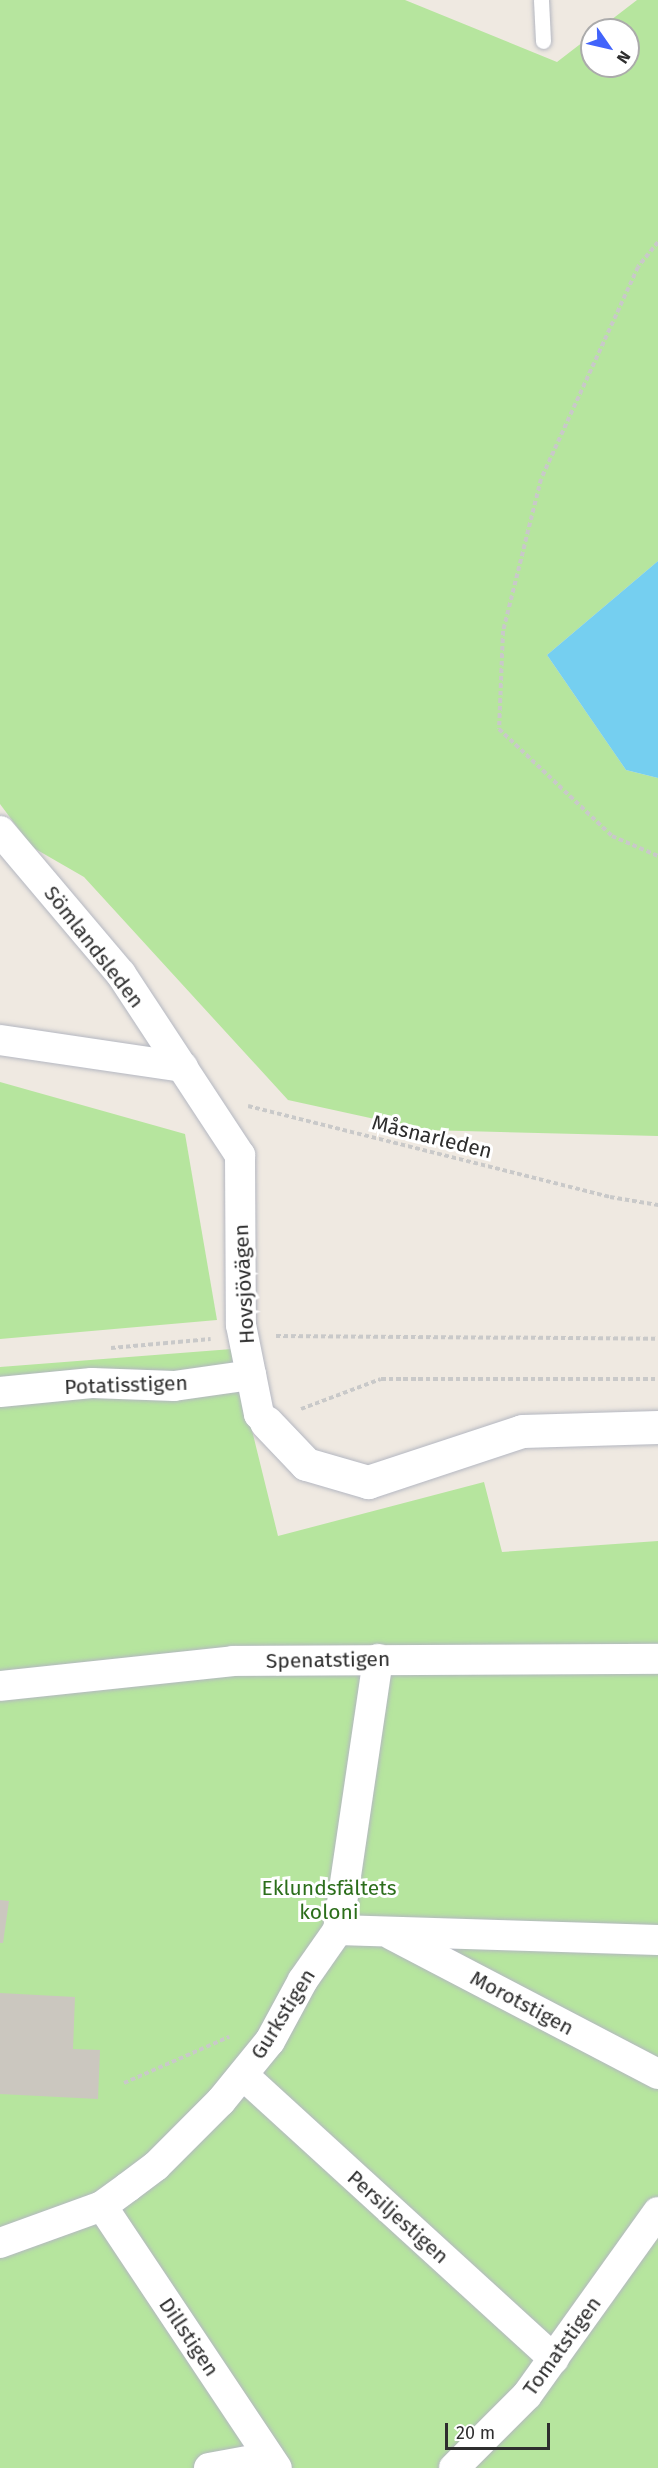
<!DOCTYPE html>
<meta charset="utf-8">
<style>
body{margin:0}
#map{position:relative;width:658px;height:2468px;overflow:hidden;background:#efe9e1;font-family:"Fira Sans",sans-serif}
div>[style]{position:absolute}
[style*='--x']{left:calc(var(--x)*1px);top:calc(var(--y)*1px);width:calc(var(--w)*1px);rotate:calc(var(--a)*1deg)}
.green>*{inset:0;background:#b6e59e}
.water>*{inset:0;background:#75cff0}
.building>*{inset:0;background:#cbc7bf}
.path>*{height:4px;margin-top:-2px;transform-origin:0;background:repeating-linear-gradient(90deg,#c9c9c9 0 4.5px,transparent 0 7.5px)}
.roads{filter:drop-shadow(0 0 2px #b4b7c1) drop-shadow(0 0 2px #b4b7c1)}
.lane>*{height:15px;margin:-7.5px;padding:0 7.5px;transform-origin:7.5px;border-radius:7.5px;background:#fff}
.street>*{height:30px;margin:-15px;padding:0 15px;transform-origin:15px;border-radius:15px;background:#fff}
.secondary>*{height:33px;margin:-16.5px;padding:0 16.5px;transform-origin:16.5px;border-radius:16.5px;background:#fff}
span{translate:-50% -50%;white-space:nowrap;text-align:center;line-height:1.15;-webkit-text-stroke:6px #fff;paint-order:stroke}
.street-label{font-size:21px;color:#2e2e2e}
.park-label{font-size:21px;color:#2c6e1b}
.north{position:absolute;left:580px;top:18px;width:60px;height:60px;box-sizing:border-box;background:#fff;border:2px solid #ababab;border-radius:50%;rotate:124deg;font-size:16px;font-weight:700;line-height:24px;text-align:center;color:#2e2e2e}
.north::after{content:'';display:block;margin:auto;width:21px;height:27px;background:#4264fb;clip-path:polygon(50% 0,100% 100%,50% 72%,0 100%)}
.scale{position:absolute;left:445px;top:2423px;width:105px;height:27px;box-sizing:border-box;border:3px solid #2e2e2e;border-top:0;padding-left:8px;font-size:18px;line-height:21px;white-space:nowrap;color:#2e2e2e;-webkit-text-stroke:4px #fff;paint-order:stroke}
</style>
<div id="map">
<div class="green">
<i style="clip-path:polygon(0 0,405px 0,557px 62px,592px 35px,592px 66px,628px 66px,628px 30px,598px 30px,637px 0,658px 0,658px 561px,547px 655px,626px 770px,658px 778px,658px 1136px,425px 1130px,288px 1100px,84px 877px,32px 847px,0 804px)"></i>
<i style="clip-path:polygon(0 1082px,185px 1134px,217px 1320px,0 1339px)"></i>
<i style="clip-path:polygon(232px 1349px,278px 1536px,484px 1482px,502px 1552px,658px 1541px,658px 2468px,0 2468px,0 1367px)"></i>
</div>
<div class="water">
<i style="clip-path:polygon(658px 561px,658px 778px,626px 770px,547px 655px)"></i>
</div>
<div class="building">
<i style="clip-path:polygon(0 1900px,9px 1901px,3px 1943px,0 1943px)"></i>
<i style="clip-path:polygon(0 1993px,75px 1997px,73px 2049px,100px 2050px,98px 2099px,0 2094px)"></i>
</div>
<div class="path">
<i style="--x:658;--y:242;--w:32;--a:129"></i>
<i style="--x:638;--y:267;--w:233;--a:114.6"></i>
<i style="--x:541;--y:479;--w:157;--a:104"></i>
<i style="--x:503;--y:631;--w:98;--a:92.3"></i>
<i style="--x:499;--y:729;--w:156;--a:43.4"></i>
<i style="--x:612;--y:836;--w:50;--a:23.5"></i>
<i style="--x:248;--y:1106;--w:373;--a:14.1"></i>
<i style="--x:610;--y:1197;--w:49;--a:9.5"></i>
<i style="--x:276;--y:1336;--w:382;--a:0.4"></i>
<i style="--x:111;--y:1348;--w:100;--a:-5.1"></i>
<i style="--x:301;--y:1409;--w:85;--a:-20.6"></i>
<i style="--x:381;--y:1379;--w:277;--a:0"></i>
<i style="--x:124;--y:2083;--w:115;--a:-23.7"></i>
</div>
<div class="roads">
<div class="lane">
<i style="--x:541;--y:0;--w:41;--a:87.2"></i>
</div>
<div class="street">
<i style="--x:0;--y:831;--w:187;--a:49.8"></i>
<i style="--x:121;--y:974;--w:217;--a:56.7"></i>
<i style="--x:240;--y:1155;--w:170;--a:89.7"></i>
<i style="--x:241;--y:1325;--w:91;--a:78.6"></i>
<i style="--x:259;--y:1414;--w:11;--a:49"></i>
<i style="--x:0;--y:1040;--w:185;--a:8.4"></i>
<i style="--x:0;--y:1392;--w:92;--a:-5.6"></i>
<i style="--x:92;--y:1383;--w:82;--a:2.1"></i>
<i style="--x:174;--y:1386;--w:78;--a:-8.1"></i>
<i style="--x:0;--y:1686;--w:234;--a:-6.1"></i>
<i style="--x:233;--y:1661;--w:425;--a:-0.3"></i>
<i style="--x:338;--y:1930;--w:320;--a:1.8"></i>
<i style="--x:392;--y:1935;--w:300;--a:27.6"></i>
<i style="--x:243;--y:2075;--w:421;--a:42.4"></i>
<i style="--x:102;--y:2206;--w:315;--a:56.3"></i>
<i style="--x:0;--y:2243;--w:109;--a:-19.9"></i>
<i style="--x:102;--y:2206;--w:32;--a:-36"></i>
<i style="--x:128;--y:2187;--w:35;--a:-37"></i>
<i style="--x:156;--y:2166;--w:92;--a:-45"></i>
<i style="--x:221;--y:2101;--w:77;--a:-50.8"></i>
<i style="--x:270;--y:2041;--w:69;--a:-61.6"></i>
<i style="--x:303;--y:1980;--w:61;--a:-55"></i>
<i style="--x:338;--y:1930;--w:274;--a:-81.6"></i>
<i style="--x:209;--y:2468;--w:61;--a:-10.4"></i>
<i style="--x:454;--y:2468;--w:103;--a:-45"></i>
<i style="--x:527;--y:2395;--w:225;--a:-54.4"></i>
</div>
<div class="secondary">
<i style="--x:266;--y:1422;--w:58;--a:46.4"></i>
<i style="--x:306;--y:1464;--w:65;--a:16.2"></i>
<i style="--x:368;--y:1482;--w:162;--a:-18.3"></i>
<i style="--x:522;--y:1431;--w:136;--a:-1.7"></i>
</div>
</div>
<div class="street-label">
<span style="left:94px;top:947px;rotate:52deg">Sömlandsleden</span>
<span style="left:432px;top:1137px;rotate:14deg">Måsnarleden</span>
<span style="left:244px;top:1284px;rotate:-93deg">Hovsjövägen</span>
<span style="left:126px;top:1385px;rotate:-2deg">Potatisstigen</span>
<span style="left:328px;top:1660px;rotate:-1deg">Spenatstigen</span>
<span style="left:522px;top:2003px;rotate:28deg">Morotstigen</span>
<span style="left:283px;top:2014px;rotate:-58deg">Gurkstigen</span>
<span style="left:398px;top:2217px;rotate:42deg">Persiljestigen</span>
<span style="left:189px;top:2337px;rotate:56deg">Dillstigen</span>
<span style="left:562px;top:2346px;rotate:-54deg">Tomatstigen</span>
</div>
<div class="park-label">
<span style="left:329px;top:1900px">Eklundsfältets<br>koloni</span>
</div>
<div class="north">N</div>
<div class="scale">20 m</div>
</div>
